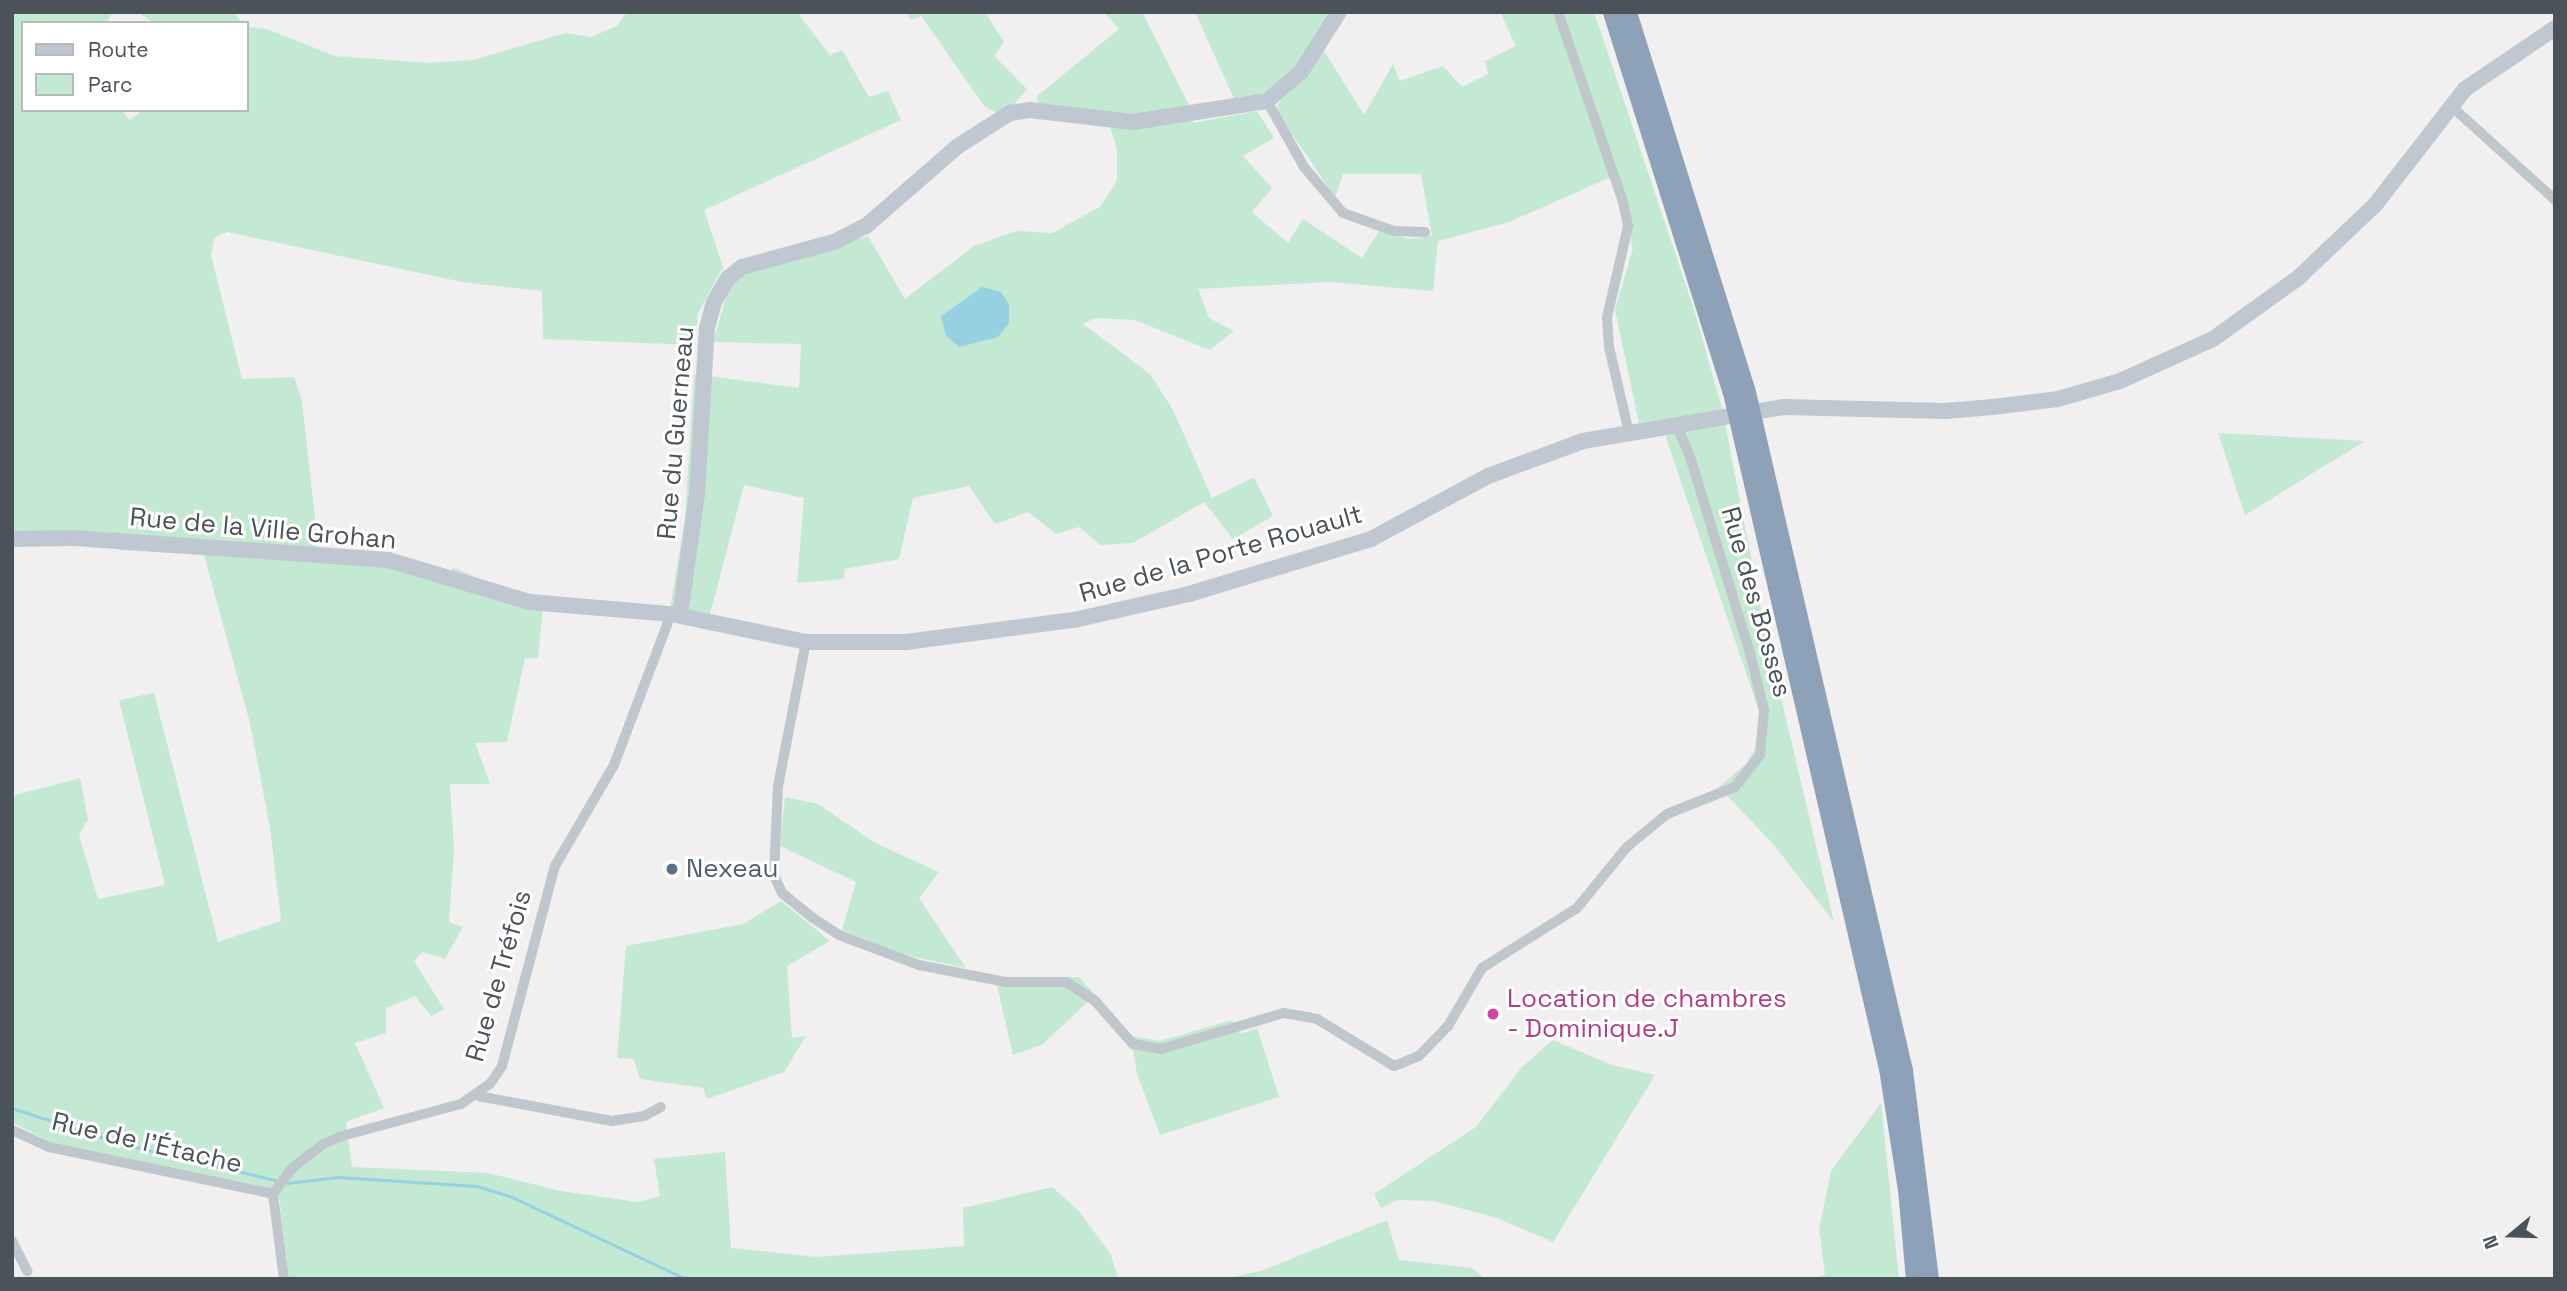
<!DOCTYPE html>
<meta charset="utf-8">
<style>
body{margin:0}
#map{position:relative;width:2567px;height:1291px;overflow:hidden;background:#f1efef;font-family:"Space Grotesk",sans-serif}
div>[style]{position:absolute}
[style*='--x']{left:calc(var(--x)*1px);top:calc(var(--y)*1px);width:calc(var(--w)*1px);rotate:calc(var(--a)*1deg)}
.green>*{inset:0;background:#c3e9d2}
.water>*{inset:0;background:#96d1e1}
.stream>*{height:2.5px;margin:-1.25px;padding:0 1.25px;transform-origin:1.25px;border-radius:1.25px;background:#96d1e1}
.street>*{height:10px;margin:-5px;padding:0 5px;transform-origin:5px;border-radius:5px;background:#bfc6cc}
.secondary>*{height:16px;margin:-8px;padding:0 8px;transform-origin:8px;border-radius:8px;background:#bfc7d0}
.highway>*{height:19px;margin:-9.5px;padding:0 9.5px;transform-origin:9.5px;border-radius:9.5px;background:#8da2b8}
.dots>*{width:19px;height:19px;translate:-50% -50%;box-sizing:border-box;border:4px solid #fff;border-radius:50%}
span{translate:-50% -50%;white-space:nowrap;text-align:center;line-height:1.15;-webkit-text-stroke:6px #fff;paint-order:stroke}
.street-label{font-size:26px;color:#4a525a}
.service-label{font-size:26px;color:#4e5e75}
.left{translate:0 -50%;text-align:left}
.hotel-label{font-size:26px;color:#b23c85}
.frame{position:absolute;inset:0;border:14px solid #4a525a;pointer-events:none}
.legend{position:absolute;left:21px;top:21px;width:228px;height:91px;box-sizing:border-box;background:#fff;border:2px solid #b7babd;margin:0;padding:9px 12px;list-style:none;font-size:21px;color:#4a525a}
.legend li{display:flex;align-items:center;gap:14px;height:35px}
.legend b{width:35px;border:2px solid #b7babd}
.north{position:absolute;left:2476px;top:1200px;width:70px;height:70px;-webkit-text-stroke:5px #fff;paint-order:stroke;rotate:251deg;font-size:19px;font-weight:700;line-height:28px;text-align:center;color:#4a525a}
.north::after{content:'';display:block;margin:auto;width:24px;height:32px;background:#4a525a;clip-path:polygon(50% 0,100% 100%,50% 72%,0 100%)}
</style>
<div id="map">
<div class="green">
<i style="clip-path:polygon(12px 12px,113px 12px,106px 23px,23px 23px,23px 110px,121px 110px,130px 120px,143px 110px,247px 110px,247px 27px,267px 29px,335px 56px,429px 63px,473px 60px,565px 33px,592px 37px,618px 25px,627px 12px,797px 12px,830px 55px,842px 50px,869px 97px,888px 91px,901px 120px,704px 210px,723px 267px,698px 313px,695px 345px,543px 339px,542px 291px,462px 282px,227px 232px,214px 238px,211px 255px,242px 379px,294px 377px,302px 401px,320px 562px,390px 566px,453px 588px,452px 567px,498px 587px,544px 597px,538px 658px,525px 658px,507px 742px,475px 743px,490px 784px,450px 784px,454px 849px,449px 922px,463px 927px,445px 959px,422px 952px,414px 961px,444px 1009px,431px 1016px,415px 996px,386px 1008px,386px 1033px,355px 1043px,384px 1108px,346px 1122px,352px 1167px,488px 1173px,561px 1191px,638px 1202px,660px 1196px,654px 1159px,725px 1152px,731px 1248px,818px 1257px,964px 1246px,963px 1208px,1052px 1187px,1079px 1211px,1111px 1255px,1118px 1279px,289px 1279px,279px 1196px,273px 1191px,50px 1142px,12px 1122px,12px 796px,80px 778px,88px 820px,79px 835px,98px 899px,165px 885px,119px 700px,154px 693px,218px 942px,281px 921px,270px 828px,250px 723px,204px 555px,119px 550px,115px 536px,12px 533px)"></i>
<i style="clip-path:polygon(138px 12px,234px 12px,242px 23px,154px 23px)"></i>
<i style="clip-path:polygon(905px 12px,985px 12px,1004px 42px,994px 56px,1027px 89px,1012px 107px,996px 112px,985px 107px,921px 16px,911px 20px)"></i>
<i style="clip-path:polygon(1104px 12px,1142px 12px,1188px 103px,1193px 123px,1257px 111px,1274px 138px,1243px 156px,1272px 188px,1252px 212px,1288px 243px,1303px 219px,1362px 258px,1379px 231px,1410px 239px,1432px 236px,1421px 174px,1343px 174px,1335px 197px,1277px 112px,1278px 104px,1324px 51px,1364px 115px,1393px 64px,1400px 81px,1443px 66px,1462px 87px,1488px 74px,1485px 61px,1516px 46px,1500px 12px,1594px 12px,1693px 306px,1722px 408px,1765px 630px,1834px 922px,1774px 845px,1719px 787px,1746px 764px,1759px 742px,1760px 714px,1660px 420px,1639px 423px,1615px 310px,1633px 248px,1611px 177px,1509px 222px,1438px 241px,1433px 291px,1330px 282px,1198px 289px,1209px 318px,1234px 331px,1210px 350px,1135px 320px,1095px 318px,1083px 324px,1150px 374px,1173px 410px,1212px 498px,1254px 477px,1273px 516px,1233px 539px,1204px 502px,1133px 543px,1101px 545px,1079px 527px,1056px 534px,1028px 512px,995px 524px,969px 486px,913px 498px,899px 559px,845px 569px,844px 579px,797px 583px,804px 498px,744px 485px,709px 618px,670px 609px,685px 518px,694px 374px,799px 388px,801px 344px,713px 342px,729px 287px,741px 274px,868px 236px,905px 299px,974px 246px,1016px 231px,1052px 233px,1100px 207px,1117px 181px,1117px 149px,1105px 111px,1038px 105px,1037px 96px,1119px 29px)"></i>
<i style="clip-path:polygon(1195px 12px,1331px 12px,1294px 70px,1272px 90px,1235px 101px)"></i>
<i style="clip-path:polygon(2218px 433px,2365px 441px,2245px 515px)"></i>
<i style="clip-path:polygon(785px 797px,818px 804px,875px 843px,939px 872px,919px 898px,966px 968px,905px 955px,842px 930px,856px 882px,780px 846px)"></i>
<i style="clip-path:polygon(781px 901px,830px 941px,787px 966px,792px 1038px,806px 1036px,784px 1072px,707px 1099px,703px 1088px,640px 1079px,634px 1059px,617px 1058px,626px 946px,743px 924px)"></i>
<i style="clip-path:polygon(995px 977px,1079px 977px,1095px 995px,1043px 1044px,1013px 1055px)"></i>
<i style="clip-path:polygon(1232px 1020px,1240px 1034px,1257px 1028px,1279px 1097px,1160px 1135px,1137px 1074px,1131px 1036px,1160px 1041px)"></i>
<i style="clip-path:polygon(1553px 1040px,1612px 1065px,1655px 1075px,1553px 1242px,1497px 1218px,1434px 1201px,1397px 1200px,1381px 1208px,1374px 1194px,1476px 1127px,1522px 1067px)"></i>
<i style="clip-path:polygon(1881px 1103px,1899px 1279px,1814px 1279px,1825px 1274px,1819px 1229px,1831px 1171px)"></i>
<i style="clip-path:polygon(1387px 1220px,1399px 1260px,1472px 1268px,1485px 1279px,1225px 1279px,1264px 1270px)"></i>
</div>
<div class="water">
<i style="clip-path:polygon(982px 287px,1001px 292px,1009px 304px,1009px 323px,998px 337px,959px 347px,946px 336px,941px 316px)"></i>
</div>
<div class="stream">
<i style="--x:12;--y:1108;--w:116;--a:18.1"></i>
<i style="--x:122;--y:1144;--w:157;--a:13.2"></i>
<i style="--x:288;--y:1183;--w:50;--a:-6.8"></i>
<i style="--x:338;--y:1177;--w:139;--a:3.7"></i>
<i style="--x:477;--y:1186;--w:37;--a:17"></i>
<i style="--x:512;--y:1197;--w:192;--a:25.2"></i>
</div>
<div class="street">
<i style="--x:1558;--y:12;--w:201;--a:71.1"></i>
<i style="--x:1623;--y:202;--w:25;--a:78"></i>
<i style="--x:1628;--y:226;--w:94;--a:102.9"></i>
<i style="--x:1607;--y:318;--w:29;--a:86"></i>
<i style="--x:1609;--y:347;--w:88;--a:76.9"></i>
<i style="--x:1267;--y:101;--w:76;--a:60.7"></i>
<i style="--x:1304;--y:167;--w:60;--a:49.7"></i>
<i style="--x:1343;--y:213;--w:54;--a:19.4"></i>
<i style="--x:1394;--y:231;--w:31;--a:2"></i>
<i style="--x:2450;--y:105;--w:142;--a:42.1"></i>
<i style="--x:806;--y:642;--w:147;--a:101"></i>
<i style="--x:778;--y:786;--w:89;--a:92.6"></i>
<i style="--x:774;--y:875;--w:20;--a:66"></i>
<i style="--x:782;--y:893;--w:40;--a:39"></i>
<i style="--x:813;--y:918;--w:31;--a:33"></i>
<i style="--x:839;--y:935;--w:85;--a:20.6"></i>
<i style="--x:919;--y:965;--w:89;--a:11.1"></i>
<i style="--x:1006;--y:982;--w:60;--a:0"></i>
<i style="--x:1066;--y:982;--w:35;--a:33"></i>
<i style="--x:1095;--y:1001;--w:57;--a:48.5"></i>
<i style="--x:1133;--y:1044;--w:28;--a:10"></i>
<i style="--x:1161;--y:1049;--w:128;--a:-16.3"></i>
<i style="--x:1284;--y:1013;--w:34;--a:10"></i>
<i style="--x:1317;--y:1019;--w:90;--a:31.4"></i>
<i style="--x:1394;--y:1066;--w:27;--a:-22"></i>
<i style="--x:1419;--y:1056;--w:42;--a:-46"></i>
<i style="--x:1448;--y:1026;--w:67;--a:-59.6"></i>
<i style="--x:1482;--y:968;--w:112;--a:-32.3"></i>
<i style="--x:1577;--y:908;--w:79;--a:-50.7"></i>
<i style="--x:1627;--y:847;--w:52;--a:-39.5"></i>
<i style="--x:1667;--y:814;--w:73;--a:-21.7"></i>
<i style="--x:1735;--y:787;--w:41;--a:-52"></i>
<i style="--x:1760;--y:755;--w:45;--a:-84.9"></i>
<i style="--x:1764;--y:710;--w:59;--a:-103.8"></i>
<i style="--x:1750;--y:653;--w:208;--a:-107"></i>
<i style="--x:1689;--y:454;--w:32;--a:-114"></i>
<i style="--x:478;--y:1096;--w:136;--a:10.6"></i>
<i style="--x:612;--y:1121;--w:32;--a:-9"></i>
<i style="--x:644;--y:1116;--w:19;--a:-28"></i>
<i style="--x:12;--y:1130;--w:41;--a:24.7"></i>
<i style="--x:49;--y:1147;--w:229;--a:11.8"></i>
<i style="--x:12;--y:1241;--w:34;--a:63"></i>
<i style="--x:284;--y:1279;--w:86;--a:-97.4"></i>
<i style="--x:273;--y:1194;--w:31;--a:-54"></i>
<i style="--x:291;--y:1169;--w:41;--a:-38"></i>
<i style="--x:323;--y:1144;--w:21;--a:-23"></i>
<i style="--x:342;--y:1136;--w:123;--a:-15.1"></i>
<i style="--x:461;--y:1104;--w:35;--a:-35"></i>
<i style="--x:490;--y:1084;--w:22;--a:-56"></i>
<i style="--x:502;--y:1066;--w:207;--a:-75.2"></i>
<i style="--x:555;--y:866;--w:117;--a:-59.7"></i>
<i style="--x:614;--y:765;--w:161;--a:-69.3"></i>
</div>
<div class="secondary">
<i style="--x:12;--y:539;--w:62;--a:-0.9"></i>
<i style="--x:74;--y:538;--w:315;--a:4"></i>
<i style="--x:388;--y:560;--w:148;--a:16.5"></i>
<i style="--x:530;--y:602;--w:142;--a:4.9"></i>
<i style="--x:671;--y:614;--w:138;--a:11.7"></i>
<i style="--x:806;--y:642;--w:100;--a:0"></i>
<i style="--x:906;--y:642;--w:169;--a:-7.5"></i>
<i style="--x:1074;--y:620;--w:118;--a:-12.7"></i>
<i style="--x:1189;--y:594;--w:190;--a:-16.8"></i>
<i style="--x:1371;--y:539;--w:133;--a:-28.3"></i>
<i style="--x:1488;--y:476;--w:101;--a:-20.2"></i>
<i style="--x:1583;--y:441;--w:203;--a:-9.6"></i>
<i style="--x:1783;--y:407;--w:162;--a:1.4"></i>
<i style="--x:1945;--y:411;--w:48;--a:-4.8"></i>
<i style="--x:1993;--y:407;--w:65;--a:-7"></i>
<i style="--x:2058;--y:399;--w:65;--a:-16.2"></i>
<i style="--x:2120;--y:381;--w:102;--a:-24.3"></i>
<i style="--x:2213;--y:339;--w:105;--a:-35.7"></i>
<i style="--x:2298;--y:278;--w:106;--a:-43.5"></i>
<i style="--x:2375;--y:205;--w:147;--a:-52.2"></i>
<i style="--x:2465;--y:89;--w:109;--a:-34.1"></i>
<i style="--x:680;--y:615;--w:122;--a:-82"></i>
<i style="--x:697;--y:494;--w:166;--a:-86.6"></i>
<i style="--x:707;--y:328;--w:27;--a:-75"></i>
<i style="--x:714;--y:302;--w:28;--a:-60"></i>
<i style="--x:728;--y:278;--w:18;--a:-38"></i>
<i style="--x:742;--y:267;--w:95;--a:-15.2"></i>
<i style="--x:834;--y:242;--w:36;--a:-27"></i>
<i style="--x:866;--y:226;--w:122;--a:-41"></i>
<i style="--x:958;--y:146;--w:62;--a:-32.4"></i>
<i style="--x:1010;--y:113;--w:19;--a:-9"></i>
<i style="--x:1029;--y:110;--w:105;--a:6.6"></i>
<i style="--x:1133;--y:122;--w:136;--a:-8.9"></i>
<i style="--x:1267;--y:101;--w:45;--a:-40.5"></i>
<i style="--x:1301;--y:72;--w:71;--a:-57.7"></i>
</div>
<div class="highway">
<i style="--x:1612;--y:12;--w:398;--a:72.5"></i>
<i style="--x:1732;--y:392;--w:694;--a:77.01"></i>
<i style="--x:1888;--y:1068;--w:122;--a:81.1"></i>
<i style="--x:1907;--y:1189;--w:90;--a:84.9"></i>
<i style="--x:1627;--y:12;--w:394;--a:72.6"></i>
<i style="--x:1745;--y:388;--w:700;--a:76.96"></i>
<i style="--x:1903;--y:1070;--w:211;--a:82.9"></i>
</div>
<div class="dots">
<i style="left:672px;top:869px;background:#5c6f8a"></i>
<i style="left:1493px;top:1014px;background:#d1479c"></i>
</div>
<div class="street-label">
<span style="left:676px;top:433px;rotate:-85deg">Rue du Guerneau</span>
<span style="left:263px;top:529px;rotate:5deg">Rue de la Ville Grohan</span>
<span style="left:1221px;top:554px;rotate:-16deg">Rue de la Porte Rouault</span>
<span style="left:1756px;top:602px;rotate:74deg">Rue des Bosses</span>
<span style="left:499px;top:976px;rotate:-74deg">Rue de Tréfois</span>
<span style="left:147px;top:1143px;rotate:13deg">Rue de l'Étache</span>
</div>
<div class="service-label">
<span class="left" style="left:686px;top:869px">Nexeau</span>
</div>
<div class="hotel-label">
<span class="left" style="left:1507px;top:1014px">Location de chambres<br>- Dominique.J</span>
</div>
<div class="frame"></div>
<ul class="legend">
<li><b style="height:9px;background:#bfc7d0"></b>Route</li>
<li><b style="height:19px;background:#c3e9d2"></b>Parc</li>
</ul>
<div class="north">N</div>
</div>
